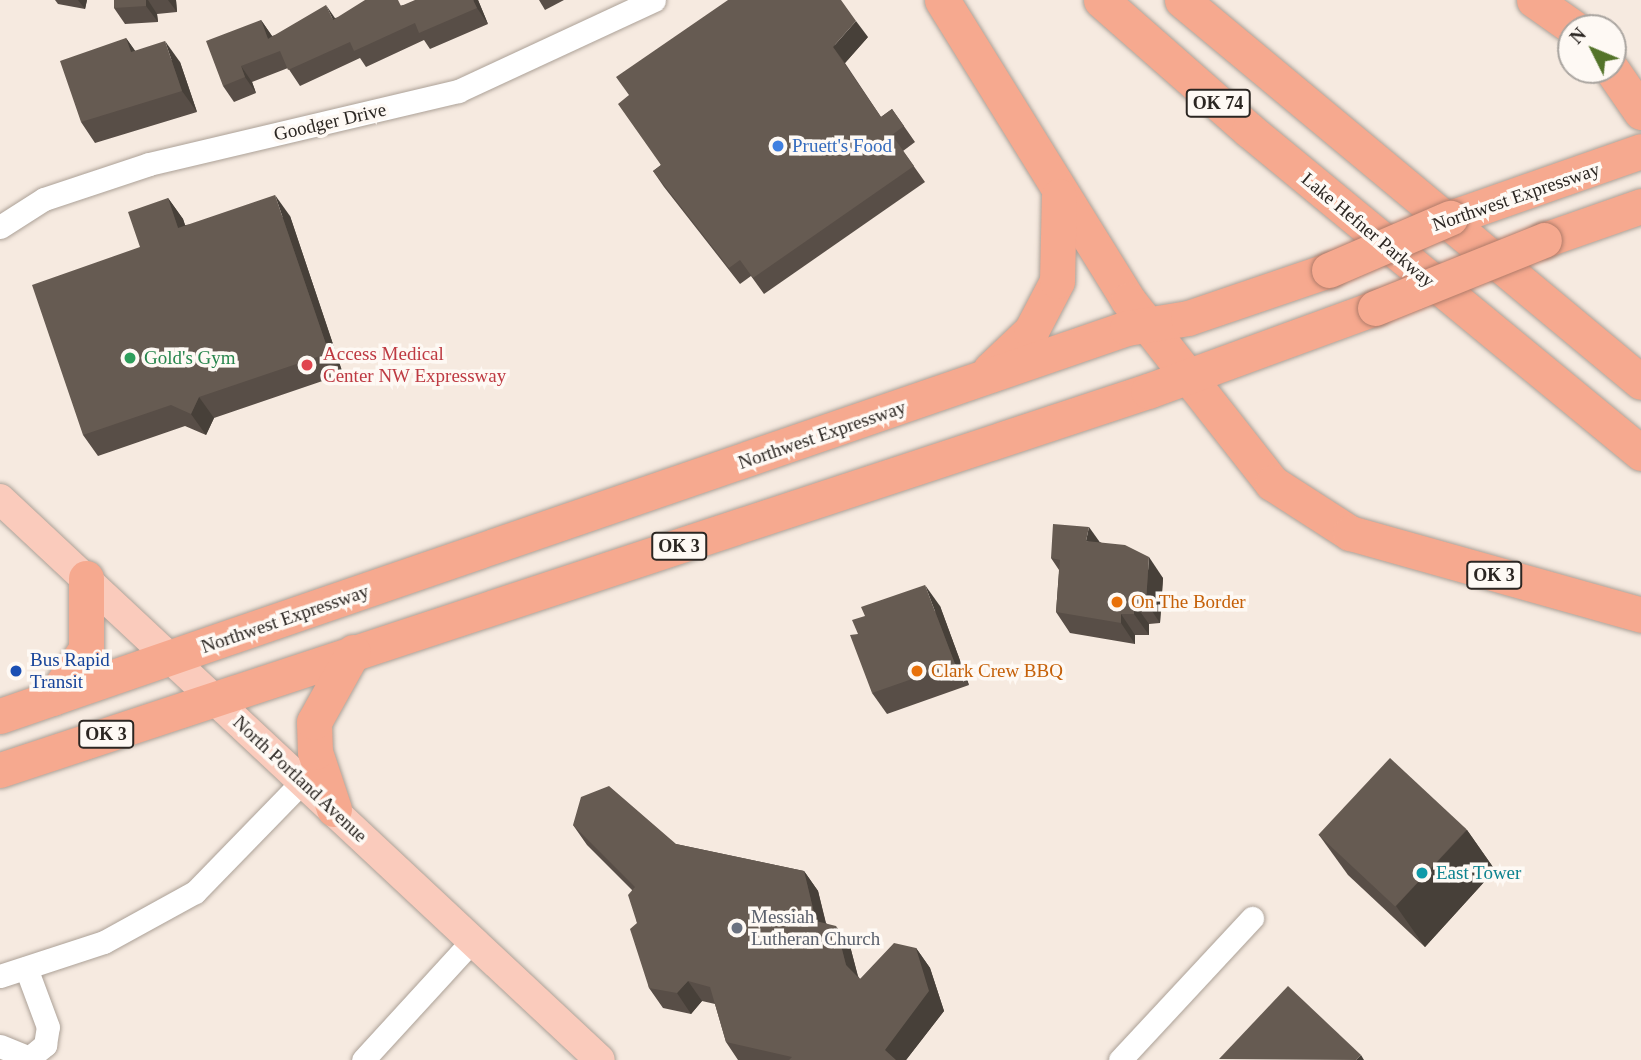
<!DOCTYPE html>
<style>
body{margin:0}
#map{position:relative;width:1641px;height:1060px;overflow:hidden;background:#f6eae0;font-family:Georgia,serif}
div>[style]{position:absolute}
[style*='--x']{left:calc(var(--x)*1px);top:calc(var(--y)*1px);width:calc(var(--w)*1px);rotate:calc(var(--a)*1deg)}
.roads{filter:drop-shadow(0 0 2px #aca197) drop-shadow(0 0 2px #aca197)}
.minor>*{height:23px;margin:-11.5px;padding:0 11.5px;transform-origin:11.5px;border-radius:11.5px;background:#fff}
.major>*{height:30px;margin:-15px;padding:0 15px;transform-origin:15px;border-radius:15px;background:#facbbc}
.highway>*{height:35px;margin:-17.5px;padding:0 17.5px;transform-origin:17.5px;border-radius:17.5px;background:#f6a98f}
.bridges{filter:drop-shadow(0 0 2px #af7b69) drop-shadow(0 0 2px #af7b69)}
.highway-bridge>*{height:35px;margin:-17.5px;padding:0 17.5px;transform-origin:17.5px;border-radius:17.5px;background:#f6a98f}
.wall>*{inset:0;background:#584e47}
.shaded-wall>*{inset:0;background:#474039}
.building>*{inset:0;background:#665b52;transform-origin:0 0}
.dots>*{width:19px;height:19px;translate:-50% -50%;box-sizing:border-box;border:4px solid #fef9f4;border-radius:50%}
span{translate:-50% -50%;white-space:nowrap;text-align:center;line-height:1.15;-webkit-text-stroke:7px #fef9f4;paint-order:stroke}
.shield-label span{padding:2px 5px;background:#fef9f4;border:2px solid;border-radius:5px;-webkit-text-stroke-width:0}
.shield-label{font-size:18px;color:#2b2622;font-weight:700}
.street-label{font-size:19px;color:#2b2622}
.shop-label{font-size:19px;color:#366cbe}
.left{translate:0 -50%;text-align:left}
.health-label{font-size:19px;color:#be3a42}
.leisure-label{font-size:19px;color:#27864d}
.food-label{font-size:19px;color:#c56008}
.transit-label{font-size:19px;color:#164399}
.culture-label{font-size:19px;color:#0d838f}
.worship-label{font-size:19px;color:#5b616d}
.north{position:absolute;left:1557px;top:14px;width:70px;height:70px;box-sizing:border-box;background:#fef9f4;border:2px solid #aaa5a0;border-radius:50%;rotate:313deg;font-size:19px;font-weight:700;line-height:28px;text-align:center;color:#2b2622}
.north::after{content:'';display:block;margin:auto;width:24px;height:32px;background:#537329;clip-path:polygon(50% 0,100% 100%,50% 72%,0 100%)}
</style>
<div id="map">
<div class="roads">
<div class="minor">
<i style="--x:0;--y:227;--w:52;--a:-32.5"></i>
<i style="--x:44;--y:199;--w:111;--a:-18.4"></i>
<i style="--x:149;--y:164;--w:318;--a:-13.3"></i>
<i style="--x:458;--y:91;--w:216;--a:-24.9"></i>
<i style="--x:0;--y:976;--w:109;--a:-18.1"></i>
<i style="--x:104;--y:942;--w:104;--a:-28.8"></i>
<i style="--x:195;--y:892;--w:155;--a:-45.8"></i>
<i style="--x:0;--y:1046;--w:31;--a:22"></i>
<i style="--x:29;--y:1058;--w:21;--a:-39"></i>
<i style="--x:45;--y:1045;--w:18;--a:-81"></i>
<i style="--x:48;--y:1027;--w:63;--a:-110.4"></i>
<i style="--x:363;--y:1060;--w:163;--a:-47.5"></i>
<i style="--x:1120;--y:1060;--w:194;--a:-47.1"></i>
</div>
<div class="major">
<i style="--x:0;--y:499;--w:821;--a:43.08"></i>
</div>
<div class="highway">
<i style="--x:942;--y:0;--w:353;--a:58.2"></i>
<i style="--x:1128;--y:300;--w:233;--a:51.8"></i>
<i style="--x:1272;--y:483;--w:93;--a:32.7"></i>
<i style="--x:1350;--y:533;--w:302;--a:15.7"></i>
<i style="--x:1101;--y:0;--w:197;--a:41.3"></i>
<i style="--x:1249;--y:130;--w:508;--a:39.49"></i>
<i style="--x:1182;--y:0;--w:597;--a:39.77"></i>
<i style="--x:1534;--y:0;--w:49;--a:35"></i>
<i style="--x:1612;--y:70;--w:51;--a:55.4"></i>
<i style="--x:1450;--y:218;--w:202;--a:-19.3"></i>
<i style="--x:1544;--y:240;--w:103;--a:-19.3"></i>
<i style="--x:990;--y:370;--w:57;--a:-43.6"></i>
<i style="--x:1031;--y:331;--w:56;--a:-62.5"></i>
<i style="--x:1057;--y:281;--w:85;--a:-88.7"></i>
<i style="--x:53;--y:698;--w:59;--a:-56"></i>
<i style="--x:86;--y:649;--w:71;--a:-90"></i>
<i style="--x:0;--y:716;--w:1192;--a:-19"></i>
<i style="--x:1127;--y:328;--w:62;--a:-9.3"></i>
<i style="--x:1188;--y:318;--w:149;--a:-18.8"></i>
<i style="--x:0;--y:770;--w:1209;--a:-18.27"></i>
<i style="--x:1148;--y:391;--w:242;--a:-20.1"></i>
<i style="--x:334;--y:809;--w:60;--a:-108.4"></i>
<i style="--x:315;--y:752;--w:30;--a:-92"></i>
<i style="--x:314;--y:722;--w:80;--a:-60.9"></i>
</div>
</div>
<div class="bridges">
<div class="highway-bridge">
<i style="--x:1329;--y:270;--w:132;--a:-23.3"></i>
<i style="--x:1375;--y:308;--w:182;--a:-21.9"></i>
</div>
</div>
<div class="wall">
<i style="clip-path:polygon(55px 0,87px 0,85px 9px,58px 4px)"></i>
<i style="clip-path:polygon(114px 0,176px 0,177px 12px,157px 14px,158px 22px,125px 24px,114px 8px)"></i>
<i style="clip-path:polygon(478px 0,488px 24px,430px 49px,424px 40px,366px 67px,360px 58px,300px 86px,288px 68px,252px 82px,256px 93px,234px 102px,223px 86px,261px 20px,272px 36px,335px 18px,404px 5px)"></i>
<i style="clip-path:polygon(539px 0,564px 0,545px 10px)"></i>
<i style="clip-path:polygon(868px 37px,845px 63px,881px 117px,892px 109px,915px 142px,903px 151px,925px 182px,764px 294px,751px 276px,740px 284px,664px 187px,653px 171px,661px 165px,629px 95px)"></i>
<i style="clip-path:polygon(126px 38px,135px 51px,180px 62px,197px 112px,95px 143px,81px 122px)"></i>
<i style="clip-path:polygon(168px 198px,183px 219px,185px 225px,290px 216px,343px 374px,214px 418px,206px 435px,185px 426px,98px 456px,83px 435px,140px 247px)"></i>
<i style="clip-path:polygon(1100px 542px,1163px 578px,1160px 623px,1149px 624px,1149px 635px,1135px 635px,1135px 644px,1070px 633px,1056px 612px,1059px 570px,1051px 558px)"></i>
<i style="clip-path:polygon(940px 606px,969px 685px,887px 714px,872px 693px)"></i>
<i style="clip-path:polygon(573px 825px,676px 844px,804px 871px,818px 891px,826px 923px,850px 946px,858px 976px,860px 979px,916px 948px,930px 968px,944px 1011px,906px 1060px,738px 1060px,726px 1042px,715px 1004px,702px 1001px,691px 1014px,663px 1008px,649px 988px,637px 923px,632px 890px,587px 845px)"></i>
<i style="clip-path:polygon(1467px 830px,1495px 870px,1425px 947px,1348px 875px,1319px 835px)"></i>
</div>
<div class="shaded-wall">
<i style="clip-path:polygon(78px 0,87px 0,85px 9px)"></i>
<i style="clip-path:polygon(146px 0,148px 0,157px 14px,158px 22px,146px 6px)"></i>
<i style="clip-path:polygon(168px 0,176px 0,177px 12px)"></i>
<i style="clip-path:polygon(473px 0,478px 0,488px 24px,477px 8px)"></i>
<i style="clip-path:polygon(326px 5px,337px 21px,333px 20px)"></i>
<i style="clip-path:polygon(261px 20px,272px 36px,268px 39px)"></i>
<i style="clip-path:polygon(856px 21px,868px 37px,845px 63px,833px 47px)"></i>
<i style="clip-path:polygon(126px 38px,141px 59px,131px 52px)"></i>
<i style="clip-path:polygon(165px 41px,180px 62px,197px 112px,182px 91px)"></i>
<i style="clip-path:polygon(241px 66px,252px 82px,256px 93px,245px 77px)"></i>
<i style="clip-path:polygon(275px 195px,290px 216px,343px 374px,329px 353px)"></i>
<i style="clip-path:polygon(168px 198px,183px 219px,193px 249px,178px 228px)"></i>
<i style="clip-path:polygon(199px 397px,214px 418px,206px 435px,191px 414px)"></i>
<i style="clip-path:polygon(1089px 527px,1104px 548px,1086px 541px)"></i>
<i style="clip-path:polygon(1149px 557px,1163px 578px,1160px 623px,1146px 602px)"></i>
<i style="clip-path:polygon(925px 585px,940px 606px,969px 685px,955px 664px)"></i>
<i style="clip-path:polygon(1134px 603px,1149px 624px,1149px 635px,1134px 614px)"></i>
<i style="clip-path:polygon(1121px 614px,1135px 635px,1135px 644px,1121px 623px)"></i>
<i style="clip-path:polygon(1467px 830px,1495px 870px,1425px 947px,1396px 906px)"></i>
<i style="clip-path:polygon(804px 871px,818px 891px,830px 941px,816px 921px)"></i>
<i style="clip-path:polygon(836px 926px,850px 946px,860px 985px,846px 965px)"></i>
<i style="clip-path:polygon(916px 948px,930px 968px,944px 1011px,906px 1060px,892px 1060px,885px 1050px)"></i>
<i style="clip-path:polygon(688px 981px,702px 1001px,691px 1014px,677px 993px)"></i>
<i style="clip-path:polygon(1361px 1055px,1364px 1060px,1356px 1060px)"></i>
</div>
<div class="building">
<i style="clip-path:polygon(114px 0,146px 0,146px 6px,114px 8px)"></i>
<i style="clip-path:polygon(365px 0,398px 0,401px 6px,415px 0,473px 0,477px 8px,419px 33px,415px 23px,354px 51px,350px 42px,288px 70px,280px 51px,241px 66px,245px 77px,223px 86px,206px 41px,261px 20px,268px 39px,326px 5px,333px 20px)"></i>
<i style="clip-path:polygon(728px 0,841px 0,856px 21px,833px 47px,881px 117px,892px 109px,904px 126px,892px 135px,914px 166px,753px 278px,740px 260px,729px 268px,653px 171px,661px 165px,618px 104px,629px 95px,616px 77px)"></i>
<i style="clip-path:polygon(126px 38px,131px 52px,165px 41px,182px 91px,81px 122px,60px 61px)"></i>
<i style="clip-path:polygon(275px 195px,329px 353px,199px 397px,191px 414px,171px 405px,83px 435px,32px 285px,140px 247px,128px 212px,168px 198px,178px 228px)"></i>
<i style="clip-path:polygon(1053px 524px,1089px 527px,1086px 541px,1125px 545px,1149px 557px,1146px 602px,1134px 603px,1134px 614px,1121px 614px,1121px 623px,1056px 612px,1060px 560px,1051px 558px)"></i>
<i style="clip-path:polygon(925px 585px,955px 664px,872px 693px,850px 635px,858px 634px,852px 620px,865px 616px,861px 607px)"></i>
<i style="left:1390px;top:758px;width:105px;height:105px;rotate:43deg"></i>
<i style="clip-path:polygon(609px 786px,676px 844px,804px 871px,816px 921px,836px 926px,846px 965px,860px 979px,894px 943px,916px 948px,929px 991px,885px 1050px,896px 1060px,789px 1060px,792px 1057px,726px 1042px,710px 987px,688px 981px,677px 993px,649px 988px,630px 929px,637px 923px,628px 895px,635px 887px,573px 825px,581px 797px)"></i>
<i style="clip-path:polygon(1288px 986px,1361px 1055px,1356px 1060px,1219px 1059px)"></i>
</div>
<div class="dots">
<i style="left:778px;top:146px;background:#3f7fe0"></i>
<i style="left:130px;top:358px;background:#2e9e5b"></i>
<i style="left:307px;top:365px;background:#e0444e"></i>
<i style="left:1117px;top:602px;background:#e8710a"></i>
<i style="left:16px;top:671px;background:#1a4fb4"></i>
<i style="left:917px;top:671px;background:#e8710a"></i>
<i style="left:1422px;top:873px;background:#0f9aa8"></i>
<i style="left:737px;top:928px;background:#6b7280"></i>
</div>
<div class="shield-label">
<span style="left:1218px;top:103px">OK 74</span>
<span style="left:679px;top:546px">OK 3</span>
<span style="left:1494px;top:575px">OK 3</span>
<span style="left:106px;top:734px">OK 3</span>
</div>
<div class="street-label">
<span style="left:330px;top:122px;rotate:-13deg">Goodger Drive</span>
<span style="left:1516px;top:197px;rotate:-19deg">Northwest Expressway</span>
<span style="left:1368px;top:230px;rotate:40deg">Lake Hefner Parkway</span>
<span style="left:822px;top:435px;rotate:-19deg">Northwest Expressway</span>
<span style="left:285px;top:619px;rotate:-19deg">Northwest Expressway</span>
<span style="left:300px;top:779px;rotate:43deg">North Portland Avenue</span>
</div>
<div class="shop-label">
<span class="left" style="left:792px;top:146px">Pruett's Food</span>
</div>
<div class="health-label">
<span class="left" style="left:323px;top:365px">Access Medical<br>Center NW Expressway</span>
</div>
<div class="leisure-label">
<span class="left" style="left:144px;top:358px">Gold's Gym</span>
</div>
<div class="food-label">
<span class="left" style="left:1131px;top:602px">On The Border</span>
<span class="left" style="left:931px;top:671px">Clark Crew BBQ</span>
</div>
<div class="transit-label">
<span class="left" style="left:30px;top:671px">Bus Rapid<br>Transit</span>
</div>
<div class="culture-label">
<span class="left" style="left:1436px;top:873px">East Tower</span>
</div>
<div class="worship-label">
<span class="left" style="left:751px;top:928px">Messiah<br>Lutheran Church</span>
</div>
<div class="north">N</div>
</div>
